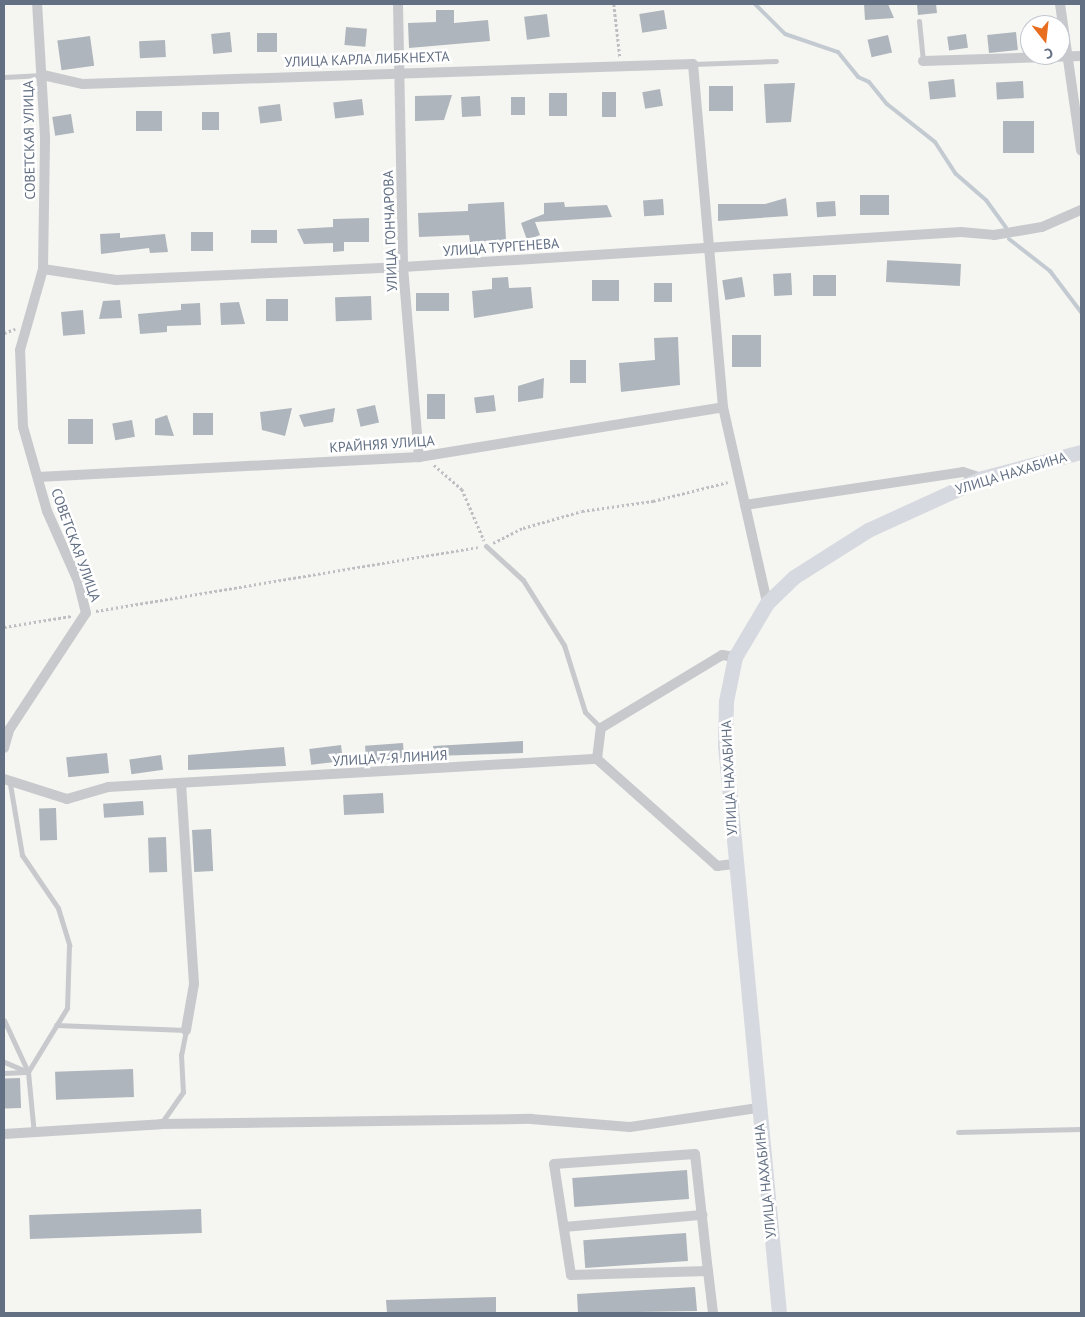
<!DOCTYPE html>
<meta charset="utf-8">
<style>
body{margin:0}
#map{position:relative;width:1085px;height:1317px;overflow:hidden;background:#f5f6f1;font-family:"PT Sans",sans-serif}
div>[style]{position:absolute}
[style*='--x']{left:calc(var(--x)*1px);top:calc(var(--y)*1px);width:calc(var(--w)*1px);rotate:calc(var(--a)*1deg)}
.stream>*{height:4px;margin:-2px;padding:0 2px;transform-origin:2px;border-radius:2px;background:#c3cad1}
.building>*{inset:0;background:#afb5bc;transform-origin:0 0}
.path>*{height:2.5px;margin-top:-1.25px;transform-origin:0;background:repeating-linear-gradient(90deg,#bebfc2 0 2.5px,transparent 0 5px)}
.service>*{height:5px;margin:-2.5px;padding:0 2.5px;transform-origin:2.5px;border-radius:2.5px;background:#c7c9cd}
.minor>*{height:10px;margin:-5px;padding:0 5px;transform-origin:5px;border-radius:5px;background:#c7c9cd}
.secondary>*{height:15px;margin:-7.5px;padding:0 7.5px;transform-origin:7.5px;border-radius:7.5px;background:#d6d9df}
span{translate:-50% -50%;white-space:nowrap;text-align:center;line-height:1.15;-webkit-text-stroke:5px #fff;paint-order:stroke}
.street-label{font-size:14px;color:#637084}
.frame{position:absolute;inset:0;border:5px solid #637084;pointer-events:none}
.north{position:absolute;left:1020px;top:15px;width:50px;height:50px;box-sizing:border-box;background:#fff;border:1px solid #c1c6ce;border-radius:50%;rotate:164deg;font-size:14px;font-weight:700;line-height:20px;text-align:center;color:#637084}
.north::after{content:'';display:block;margin:auto;width:18px;height:22px;background:#e96d1e;clip-path:polygon(50% 0,100% 100%,50% 72%,0 100%)}
</style>
<div id="map">
<div class="stream">
<i style="--x:755;--y:4;--w:42;--a:45"></i>
<i style="--x:785;--y:34;--w:56;--a:18.8"></i>
<i style="--x:838;--y:52;--w:32;--a:51"></i>
<i style="--x:858;--y:77;--w:12;--a:24"></i>
<i style="--x:869;--y:82;--w:28;--a:51"></i>
<i style="--x:887;--y:104;--w:61;--a:38.4"></i>
<i style="--x:935;--y:142;--w:38;--a:57"></i>
<i style="--x:956;--y:174;--w:40;--a:41"></i>
<i style="--x:986;--y:200;--w:34;--a:54"></i>
<i style="--x:1009;--y:239;--w:52;--a:38"></i>
<i style="--x:1050;--y:271;--w:51;--a:52.9"></i>
</div>
<div class="building">
<i style="clip-path:polygon(864px 4px,888px 4px,894px 18px,865px 20px)"></i>
<i style="clip-path:polygon(917px 4px,936px 4px,937px 13px,918px 15px)"></i>
<i style="clip-path:polygon(436px 10px,454px 10px,454px 23px,488px 20px,490px 41px,409px 48px,408px 23px,436px 22px)"></i>
<i style="left:664px;top:10px;width:19px;height:25px;rotate:81deg"></i>
<i style="left:547px;top:14px;width:23px;height:23px;rotate:83deg"></i>
<i style="left:346px;top:27px;width:21px;height:18px;rotate:5deg"></i>
<i style="left:230px;top:32px;width:20px;height:19px;rotate:84deg"></i>
<i style="left:1016px;top:32px;width:18px;height:29px;rotate:84deg"></i>
<i style="left:277px;top:33px;width:19px;height:20px;rotate:90deg"></i>
<i style="left:966px;top:34px;width:14px;height:19px;rotate:82deg"></i>
<i style="left:888px;top:35px;width:18px;height:21px;rotate:77deg"></i>
<i style="left:90px;top:36px;width:30px;height:33px;rotate:82deg"></i>
<i style="left:165px;top:40px;width:17px;height:26px;rotate:87deg"></i>
<i style="left:954px;top:79px;width:18px;height:26px;rotate:84deg"></i>
<i style="left:1023px;top:81px;width:17px;height:27px;rotate:87deg"></i>
<i style="clip-path:polygon(795px 83px,791px 122px,766px 123px,764px 84px)"></i>
<i style="left:709px;top:86px;width:24px;height:25px"></i>
<i style="left:660px;top:89px;width:17px;height:18px;rotate:80deg"></i>
<i style="left:602px;top:92px;width:14px;height:25px"></i>
<i style="left:549px;top:93px;width:18px;height:23px"></i>
<i style="clip-path:polygon(452px 95px,444px 120px,415px 121px,415px 96px)"></i>
<i style="left:480px;top:96px;width:20px;height:19px;rotate:87deg"></i>
<i style="left:525px;top:97px;width:18px;height:14px;rotate:90deg"></i>
<i style="left:362px;top:99px;width:16px;height:29px;rotate:83deg"></i>
<i style="left:280px;top:104px;width:17px;height:22px;rotate:83deg"></i>
<i style="left:136px;top:111px;width:26px;height:20px"></i>
<i style="left:202px;top:112px;width:17px;height:18px"></i>
<i style="left:71px;top:114px;width:19px;height:19px;rotate:81deg"></i>
<i style="left:1003px;top:121px;width:31px;height:32px"></i>
<i style="left:860px;top:195px;width:29px;height:20px"></i>
<i style="clip-path:polygon(786px 198px,788px 216px,718px 221px,718px 204px,765px 204px)"></i>
<i style="left:663px;top:199px;width:16px;height:20px;rotate:86deg"></i>
<i style="left:835px;top:201px;width:15px;height:19px;rotate:86deg"></i>
<i style="clip-path:polygon(504px 202px,506px 240px,470px 242px,469px 235px,419px 237px,418px 213px,468px 211px,468px 204px)"></i>
<i style="clip-path:polygon(564px 202px,565px 207px,607px 205px,612px 217px,535px 222px,540px 235px,527px 240px,521px 223px,544px 214px,544px 203px)"></i>
<i style="clip-path:polygon(369px 218px,369px 242px,344px 242px,344px 251px,333px 252px,333px 243px,304px 244px,297px 229px,333px 227px,333px 219px)"></i>
<i style="left:251px;top:230px;width:26px;height:13px"></i>
<i style="left:191px;top:232px;width:22px;height:19px"></i>
<i style="clip-path:polygon(120px 233px,120px 238px,165px 234px,168px 252px,150px 253px,149px 248px,101px 254px,100px 234px)"></i>
<i style="left:961px;top:264px;width:22px;height:74px;rotate:93deg"></i>
<i style="left:791px;top:273px;width:22px;height:18px;rotate:87deg"></i>
<i style="left:813px;top:275px;width:23px;height:21px"></i>
<i style="clip-path:polygon(508px 277px,509px 288px,531px 287px,533px 308px,474px 318px,472px 291px,492px 289px,492px 278px)"></i>
<i style="left:742px;top:277px;width:20px;height:20px;rotate:81deg"></i>
<i style="left:619px;top:280px;width:21px;height:27px;rotate:90deg"></i>
<i style="left:672px;top:283px;width:19px;height:18px;rotate:90deg"></i>
<i style="left:416px;top:293px;width:33px;height:18px"></i>
<i style="left:371px;top:296px;width:24px;height:36px;rotate:88deg"></i>
<i style="left:266px;top:299px;width:22px;height:22px"></i>
<i style="clip-path:polygon(120px 300px,122px 318px,99px 319px,103px 301px)"></i>
<i style="clip-path:polygon(239px 302px,245px 324px,221px 325px,220px 303px)"></i>
<i style="clip-path:polygon(200px 303px,201px 325px,167px 326px,167px 332px,140px 334px,138px 314px,181px 310px,181px 304px)"></i>
<i style="left:83px;top:310px;width:24px;height:22px;rotate:85deg"></i>
<i style="left:761px;top:335px;width:32px;height:29px;rotate:90deg"></i>
<i style="clip-path:polygon(678px 337px,680px 385px,621px 392px,619px 363px,655px 360px,654px 338px)"></i>
<i style="left:570px;top:360px;width:16px;height:23px"></i>
<i style="clip-path:polygon(544px 378px,543px 398px,518px 402px,518px 386px)"></i>
<i style="left:427px;top:394px;width:18px;height:25px"></i>
<i style="left:494px;top:395px;width:16px;height:20px;rotate:83deg"></i>
<i style="left:375px;top:405px;width:18px;height:19px;rotate:77deg"></i>
<i style="clip-path:polygon(292px 408px,285px 436px,262px 430px,260px 412px)"></i>
<i style="clip-path:polygon(335px 408px,333px 422px,304px 427px,299px 415px)"></i>
<i style="left:193px;top:413px;width:20px;height:22px"></i>
<i style="clip-path:polygon(167px 415px,174px 436px,155px 435px,155px 419px)"></i>
<i style="left:68px;top:419px;width:25px;height:25px"></i>
<i style="left:132px;top:420px;width:17px;height:20px;rotate:80deg"></i>
<i style="clip-path:polygon(523px 741px,523px 753px,434px 756px,433px 746px)"></i>
<i style="left:403px;top:743px;width:16px;height:38px;rotate:86deg"></i>
<i style="left:341px;top:745px;width:16px;height:32px;rotate:83deg"></i>
<i style="clip-path:polygon(284px 747px,286px 766px,188px 770px,188px 755px)"></i>
<i style="left:107px;top:753px;width:20px;height:41px;rotate:84deg"></i>
<i style="left:161px;top:755px;width:15px;height:32px;rotate:82deg"></i>
<i style="left:383px;top:793px;width:20px;height:40px;rotate:87deg"></i>
<i style="left:143px;top:801px;width:14px;height:40px;rotate:86deg"></i>
<i style="left:56px;top:808px;width:32px;height:17px;rotate:88deg"></i>
<i style="left:211px;top:829px;width:42px;height:19px;rotate:87deg"></i>
<i style="left:166px;top:837px;width:35px;height:18px;rotate:88deg"></i>
<i style="left:133px;top:1069px;width:28px;height:78px;rotate:88deg"></i>
<i style="left:20px;top:1078px;width:30px;height:16px;rotate:88deg"></i>
<i style="left:687px;top:1170px;width:29px;height:115px;rotate:86deg"></i>
<i style="left:201px;top:1209px;width:24px;height:172px;rotate:88deg"></i>
<i style="left:686px;top:1233px;width:28px;height:103px;rotate:86deg"></i>
<i style="clip-path:polygon(695px 1287px,697px 1311px,578px 1313px,577px 1294px)"></i>
<i style="clip-path:polygon(496px 1297px,496px 1313px,387px 1313px,386px 1300px)"></i>
</div>
<div class="path">
<i style="--x:614;--y:4;--w:53;--a:83.5"></i>
<i style="--x:4;--y:333;--w:12;--a:-20"></i>
<i style="--x:434;--y:465;--w:37;--a:41"></i>
<i style="--x:462;--y:489;--w:56;--a:66.7"></i>
<i style="--x:493;--y:543;--w:34;--a:-27"></i>
<i style="--x:523;--y:528;--w:61;--a:-16.1"></i>
<i style="--x:582;--y:511;--w:72;--a:-8"></i>
<i style="--x:653;--y:501;--w:77;--a:-14.2"></i>
<i style="--x:96;--y:611;--w:387;--a:-9.5"></i>
<i style="--x:4;--y:627;--w:68;--a:-9.3"></i>
</div>
<div class="service">
<i style="--x:919;--y:21;--w:40;--a:84.3"></i>
<i style="--x:693;--y:64;--w:83;--a:-2.1"></i>
<i style="--x:4;--y:77;--w:39;--a:-3"></i>
<i style="--x:486;--y:546;--w:50;--a:42.6"></i>
<i style="--x:523;--y:580;--w:77;--a:57.8"></i>
<i style="--x:564;--y:645;--w:70;--a:72.6"></i>
<i style="--x:585;--y:712;--w:23;--a:45"></i>
<i style="--x:10;--y:784;--w:72;--a:80.4"></i>
<i style="--x:22;--y:855;--w:64;--a:55.8"></i>
<i style="--x:58;--y:908;--w:39;--a:73"></i>
<i style="--x:69;--y:945;--w:63;--a:91.8"></i>
<i style="--x:67;--y:1008;--w:75;--a:121.4"></i>
<i style="--x:28;--y:1072;--w:62;--a:84.5"></i>
<i style="--x:4;--y:1020;--w:57;--a:65.2"></i>
<i style="--x:28;--y:1072;--w:26;--a:-157"></i>
<i style="--x:56;--y:1025;--w:130;--a:2.2"></i>
<i style="--x:186;--y:1030;--w:25;--a:101"></i>
<i style="--x:181;--y:1055;--w:37;--a:87"></i>
<i style="--x:183;--y:1092;--w:39;--a:125"></i>
<i style="--x:4;--y:1073;--w:21;--a:-3"></i>
<i style="--x:958;--y:1132;--w:123;--a:-1.4"></i>
</div>
<div class="minor">
<i style="--x:398;--y:4;--w:263;--a:88.9"></i>
<i style="--x:403;--y:267;--w:191;--a:85.2"></i>
<i style="--x:1060;--y:4;--w:148;--a:81.8"></i>
<i style="--x:923;--y:61;--w:158;--a:-1.8"></i>
<i style="--x:43;--y:75;--w:41;--a:12.7"></i>
<i style="--x:83;--y:84;--w:610;--a:-1.88"></i>
<i style="--x:693;--y:64;--w:344;--a:85"></i>
<i style="--x:723;--y:407;--w:201;--a:77.3"></i>
<i style="--x:43;--y:269;--w:74;--a:8.6"></i>
<i style="--x:116;--y:280;--w:287;--a:-2.6"></i>
<i style="--x:403;--y:267;--w:559;--a:-3.59"></i>
<i style="--x:961;--y:232;--w:33;--a:5"></i>
<i style="--x:994;--y:235;--w:49;--a:-9.5"></i>
<i style="--x:1042;--y:227;--w:43;--a:-23.6"></i>
<i style="--x:38;--y:477;--w:382;--a:-3"></i>
<i style="--x:419;--y:457;--w:308;--a:-9.3"></i>
<i style="--x:745;--y:505;--w:220;--a:-8.6"></i>
<i style="--x:963;--y:472;--w:20;--a:18"></i>
<i style="--x:4;--y:748;--w:19;--a:-74"></i>
<i style="--x:9;--y:730;--w:140;--a:-56.7"></i>
<i style="--x:86;--y:613;--w:33;--a:-104"></i>
<i style="--x:78;--y:581;--w:77;--a:-113.9"></i>
<i style="--x:47;--y:511;--w:87;--a:-105.9"></i>
<i style="--x:23;--y:427;--w:77;--a:-92.2"></i>
<i style="--x:20;--y:350;--w:84;--a:-74.1"></i>
<i style="--x:43;--y:269;--w:132;--a:-89.1"></i>
<i style="--x:45;--y:137;--w:133;--a:-93.4"></i>
<i style="--x:597;--y:759;--w:31;--a:-83"></i>
<i style="--x:601;--y:728;--w:141;--a:-31.1"></i>
<i style="--x:722;--y:655;--w:13;--a:9"></i>
<i style="--x:4;--y:779;--w:66;--a:17.6"></i>
<i style="--x:67;--y:799;--w:43;--a:-16.3"></i>
<i style="--x:108;--y:787;--w:490;--a:-3.3"></i>
<i style="--x:597;--y:759;--w:161;--a:41.7"></i>
<i style="--x:717;--y:866;--w:17;--a:-7"></i>
<i style="--x:181;--y:783;--w:201;--a:86.3"></i>
<i style="--x:194;--y:984;--w:47;--a:99.9"></i>
<i style="--x:4;--y:1134;--w:157;--a:-3.6"></i>
<i style="--x:161;--y:1124;--w:370;--a:-0.8"></i>
<i style="--x:531;--y:1119;--w:99;--a:4.6"></i>
<i style="--x:630;--y:1127;--w:128;--a:-8.5"></i>
<i style="--x:564;--y:1227;--w:139;--a:-5"></i>
<i style="--x:708;--y:1271;--w:137;--a:178.3"></i>
<i style="--x:571;--y:1275;--w:112;--a:-98.7"></i>
<i style="--x:554;--y:1164;--w:141;--a:-4.1"></i>
<i style="--x:695;--y:1154;--w:118;--a:83.7"></i>
<i style="--x:708;--y:1271;--w:42;--a:83.2"></i>
</div>
<div class="secondary">
<i style="--x:779;--y:1313;--w:571;--a:-95.43"></i>
<i style="--x:725;--y:745;--w:44;--a:-88.7"></i>
<i style="--x:726;--y:701;--w:45;--a:-78.4"></i>
<i style="--x:735;--y:657;--w:63;--a:-59.3"></i>
<i style="--x:767;--y:603;--w:37;--a:-44"></i>
<i style="--x:794;--y:577;--w:88;--a:-32.4"></i>
<i style="--x:868;--y:530;--w:125;--a:-24.5"></i>
<i style="--x:982;--y:478;--w:102;--a:-14.7"></i>
</div>
<div class="street-label">
<span style="left:367px;top:59px;rotate:-2deg">УЛИЦА КАРЛА ЛИБКНЕХТА</span>
<span style="left:29px;top:140px;rotate:-91deg">СОВЕТСКАЯ УЛИЦА</span>
<span style="left:390px;top:231px;rotate:-92deg">УЛИЦА ГОНЧАРОВА</span>
<span style="left:501px;top:247px;rotate:-4deg">УЛИЦА ТУРГЕНЕВА</span>
<span style="left:382px;top:444px;rotate:-4deg">КРАЙНЯЯ УЛИЦА</span>
<span style="left:1011px;top:473px;rotate:-17deg">УЛИЦА НАХАБИНА</span>
<span style="left:76px;top:545px;rotate:70deg">СОВЕТСКАЯ УЛИЦА</span>
<span style="left:390px;top:758px;rotate:-3deg">УЛИЦА 7-Я ЛИНИЯ</span>
<span style="left:729px;top:778px;rotate:-93deg">УЛИЦА НАХАБИНА</span>
<span style="left:765px;top:1181px;rotate:-96deg">УЛИЦА НАХАБИНА</span>
</div>
<div class="frame"></div>
<div class="north">С</div>
</div>
